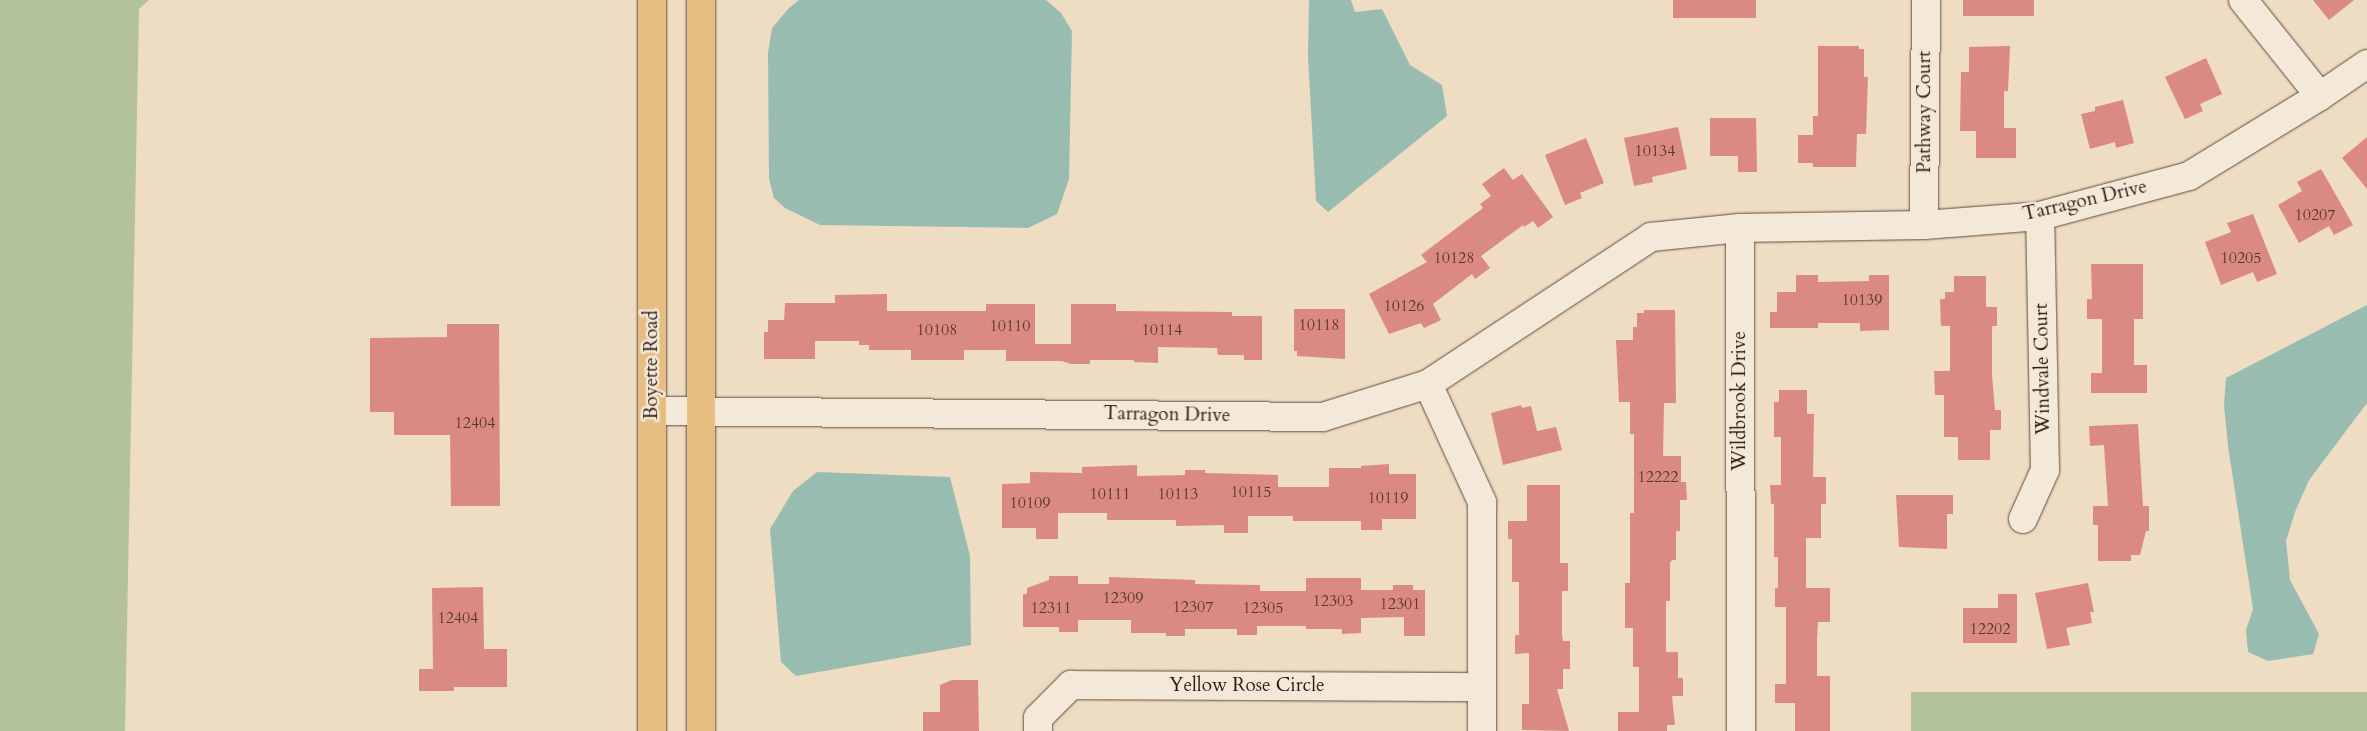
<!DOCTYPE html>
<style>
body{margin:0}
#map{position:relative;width:2367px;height:731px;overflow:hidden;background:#eedcc3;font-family:Cardo,serif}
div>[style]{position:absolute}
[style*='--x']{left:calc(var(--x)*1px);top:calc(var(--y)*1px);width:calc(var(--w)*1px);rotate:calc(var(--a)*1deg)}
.green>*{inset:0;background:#b3c298;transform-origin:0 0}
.water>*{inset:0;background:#99bcb0}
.building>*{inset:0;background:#da8a81;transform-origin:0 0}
.roads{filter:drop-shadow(0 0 1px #5e4b3e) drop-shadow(0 0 1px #5e4b3e)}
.minor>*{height:28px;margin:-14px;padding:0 14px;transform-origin:14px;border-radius:14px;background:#f4e8d8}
.major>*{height:28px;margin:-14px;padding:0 14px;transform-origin:14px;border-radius:14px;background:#e7be82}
span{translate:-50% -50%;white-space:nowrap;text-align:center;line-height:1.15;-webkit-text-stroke:5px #f4e8d8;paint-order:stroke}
.number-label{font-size:16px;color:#59372e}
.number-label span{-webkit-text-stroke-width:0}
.street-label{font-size:19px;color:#2e1b12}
</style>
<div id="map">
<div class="green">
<i style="clip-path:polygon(0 0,149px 0,139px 9px,125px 731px,0 731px)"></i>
<i style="left:2367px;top:692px;width:39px;height:456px;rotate:90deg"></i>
</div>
<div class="water">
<i style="clip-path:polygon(799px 0,1046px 0,1061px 13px,1072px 31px,1069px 179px,1057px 214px,1028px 228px,820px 225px,785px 208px,774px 198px,769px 179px,768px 53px,772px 28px,789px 8px)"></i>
<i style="clip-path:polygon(1309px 0,1351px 0,1355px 12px,1382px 9px,1410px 65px,1442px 85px,1447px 116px,1328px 212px,1316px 201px,1308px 56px)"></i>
<i style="clip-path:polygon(2367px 305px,2367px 403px,2309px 480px,2295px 512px,2286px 541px,2290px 580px,2319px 634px,2313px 654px,2268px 661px,2248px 652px,2246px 630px,2253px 609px,2228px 446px,2224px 405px,2226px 378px)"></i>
<i style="clip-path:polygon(817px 472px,950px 477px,970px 556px,971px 645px,796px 676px,781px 662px,770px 529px,793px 491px)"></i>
</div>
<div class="building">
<i style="left:1673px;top:0;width:83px;height:18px"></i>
<i style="left:1963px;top:0;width:71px;height:16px"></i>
<i style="clip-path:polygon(2313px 0,2354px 0,2329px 20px)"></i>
<i style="clip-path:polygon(1818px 46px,1859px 46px,1859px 49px,1864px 49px,1864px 77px,1868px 77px,1866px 134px,1857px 134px,1856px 167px,1813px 167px,1813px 163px,1798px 163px,1798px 135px,1813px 135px,1813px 116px,1818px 116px)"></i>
<i style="clip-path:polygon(2010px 46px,2008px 91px,2004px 91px,2004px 128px,2016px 128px,2016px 158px,1976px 158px,1976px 131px,1960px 131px,1961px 72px,1969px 72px,1969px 47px)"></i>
<i style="clip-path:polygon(2206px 58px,2222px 94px,2200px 104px,2203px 111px,2185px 119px,2165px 77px)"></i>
<i style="clip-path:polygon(2123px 100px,2134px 143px,2116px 148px,2115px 142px,2090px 149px,2081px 114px,2095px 111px,2095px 107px)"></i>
<i style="clip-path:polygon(1710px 118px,1756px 118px,1757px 172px,1738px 172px,1738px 156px,1710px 156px)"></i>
<i style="clip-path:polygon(1678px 127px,1687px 169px,1652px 177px,1653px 182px,1634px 186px,1624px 138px)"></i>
<i style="clip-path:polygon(2367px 137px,2367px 189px,2342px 158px)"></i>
<i style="clip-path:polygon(1586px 138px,1604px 183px,1580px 193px,1582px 198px,1565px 205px,1545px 155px)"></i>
<i style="clip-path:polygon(1504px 168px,1513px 180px,1522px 174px,1553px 217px,1538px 228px,1533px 221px,1524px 227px,1523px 225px,1481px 256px,1490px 268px,1475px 279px,1472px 274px,1433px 304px,1441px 320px,1424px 328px,1421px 323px,1389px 334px,1369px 294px,1427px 262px,1421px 255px,1483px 208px,1480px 204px,1491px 196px,1482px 184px)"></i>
<i style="clip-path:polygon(2321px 169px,2353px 225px,2334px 235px,2329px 226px,2299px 243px,2278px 205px,2302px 191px,2297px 182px)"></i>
<i style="clip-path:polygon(2253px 214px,2277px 274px,2257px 282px,2253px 272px,2221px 285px,2205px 242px,2231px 232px,2227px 223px)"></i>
<i style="clip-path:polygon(2091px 264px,2143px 264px,2143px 319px,2134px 319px,2134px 365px,2147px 365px,2147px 393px,2091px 393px,2091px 373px,2102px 373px,2102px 319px,2087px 319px,2087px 299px,2092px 299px)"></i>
<i style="clip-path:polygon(1796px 275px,1818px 275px,1818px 282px,1869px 281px,1869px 275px,1889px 275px,1889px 330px,1860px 331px,1860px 323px,1818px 323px,1818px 328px,1770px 328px,1770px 312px,1777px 312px,1777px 292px,1796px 292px)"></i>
<i style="clip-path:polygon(1954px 276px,1986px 276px,1986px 307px,1997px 307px,1997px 326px,1992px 326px,1992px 375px,1995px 410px,2001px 410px,2001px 430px,1990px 430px,1990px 460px,1958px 460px,1958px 437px,1944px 437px,1944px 395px,1935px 395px,1934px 371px,1950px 371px,1950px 326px,1941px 326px,1940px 299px,1945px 299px,1945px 292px,1954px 292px)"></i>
<i style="clip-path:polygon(887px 294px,887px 311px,986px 311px,986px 304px,1035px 304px,1035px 344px,1071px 344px,1071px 304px,1116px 304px,1116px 311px,1232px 312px,1232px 316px,1262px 316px,1262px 360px,1244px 360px,1244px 355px,1218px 355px,1217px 348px,1158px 347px,1158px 363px,1134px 362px,1134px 360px,1090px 360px,1090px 364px,1071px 364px,1062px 361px,1006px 361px,1006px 350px,964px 350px,964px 360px,911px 360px,911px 350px,869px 350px,869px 345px,859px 345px,859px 341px,815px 341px,815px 359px,764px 359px,764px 332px,768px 332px,768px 320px,784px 320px,785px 303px,835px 303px,835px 295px)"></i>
<i style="clip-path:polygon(1294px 309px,1345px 309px,1345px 359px,1297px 356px,1297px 351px,1294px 351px)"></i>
<i style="clip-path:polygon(1644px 310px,1675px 310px,1676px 403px,1664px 403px,1663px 456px,1681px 456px,1681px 482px,1686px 482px,1687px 500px,1680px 500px,1680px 531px,1676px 531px,1676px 560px,1672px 560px,1670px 563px,1670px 601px,1666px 601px,1666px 652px,1678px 652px,1678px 678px,1683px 678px,1683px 696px,1672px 696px,1675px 725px,1667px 725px,1667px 731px,1618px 731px,1618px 712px,1639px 712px,1639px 667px,1633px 667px,1633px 628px,1625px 628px,1625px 583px,1630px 583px,1630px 513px,1634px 513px,1634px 434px,1630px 434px,1630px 402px,1619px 402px,1616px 340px,1633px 340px,1633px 327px,1637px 327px,1637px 313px,1644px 313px)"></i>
<i style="clip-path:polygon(447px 324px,499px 324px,500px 506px,451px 506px,450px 435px,394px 435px,394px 412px,370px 412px,370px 338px,447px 337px)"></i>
<i style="clip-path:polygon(1779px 390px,1807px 390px,1807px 414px,1814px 414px,1813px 477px,1826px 477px,1826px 504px,1821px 504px,1821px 538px,1806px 538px,1806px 588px,1830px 588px,1830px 622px,1818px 622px,1817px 639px,1817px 676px,1830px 676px,1830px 731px,1795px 731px,1795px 703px,1775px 703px,1775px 684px,1786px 684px,1786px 607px,1775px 607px,1775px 588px,1778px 588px,1778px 557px,1774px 557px,1774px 504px,1771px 504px,1770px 485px,1781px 485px,1781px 437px,1774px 437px,1774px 402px,1779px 402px)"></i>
<i style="clip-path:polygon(1521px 405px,1522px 408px,1531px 406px,1537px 431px,1556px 427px,1562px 450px,1503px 465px,1491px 413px)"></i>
<i style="clip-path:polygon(2138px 424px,2143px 506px,2149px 506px,2149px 531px,2146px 531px,2140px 555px,2131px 555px,2131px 561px,2098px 561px,2098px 525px,2093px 525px,2093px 506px,2108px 506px,2104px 445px,2090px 446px,2089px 426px)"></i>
<i style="clip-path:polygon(1389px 464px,1389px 474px,1416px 474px,1416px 519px,1382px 519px,1382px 530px,1361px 530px,1361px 521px,1293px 521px,1293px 516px,1248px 516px,1248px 533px,1224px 533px,1224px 525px,1176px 526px,1176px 520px,1107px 520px,1107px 513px,1058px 513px,1058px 539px,1036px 539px,1036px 528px,1002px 528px,1002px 484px,1030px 483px,1030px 472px,1082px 473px,1082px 467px,1137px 465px,1137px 476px,1185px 475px,1185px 470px,1205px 470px,1205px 473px,1278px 475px,1278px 487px,1329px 487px,1329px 468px,1361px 468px,1361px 466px)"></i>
<i style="clip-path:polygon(1527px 485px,1560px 485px,1560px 563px,1568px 563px,1568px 591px,1562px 591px,1562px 635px,1563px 641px,1570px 641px,1570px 669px,1563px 669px,1563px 689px,1557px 689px,1569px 731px,1522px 730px,1522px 704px,1529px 704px,1529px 653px,1515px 654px,1515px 635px,1519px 635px,1519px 582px,1512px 582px,1512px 539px,1508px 539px,1508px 521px,1527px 521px)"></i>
<i style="clip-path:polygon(1896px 495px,1953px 495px,1953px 514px,1947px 514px,1947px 549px,1899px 547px)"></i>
<i style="clip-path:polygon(1049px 576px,1078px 576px,1078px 584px,1109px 584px,1109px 577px,1195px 580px,1195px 584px,1260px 585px,1260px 591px,1306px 591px,1306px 578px,1361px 578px,1361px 590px,1393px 590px,1393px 585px,1413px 585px,1413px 590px,1425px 590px,1425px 636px,1404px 636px,1404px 617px,1361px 618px,1361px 633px,1342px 634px,1342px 629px,1306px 629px,1306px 626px,1257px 626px,1257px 635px,1237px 635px,1237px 629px,1185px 629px,1185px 636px,1166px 636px,1166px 633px,1131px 633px,1131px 620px,1078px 620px,1078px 632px,1059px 632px,1059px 627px,1023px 627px,1023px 594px,1027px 594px,1027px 588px,1049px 580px)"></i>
<i style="clip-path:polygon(2088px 583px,2094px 612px,2090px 612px,2092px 623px,2066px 628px,2070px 645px,2047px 649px,2035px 593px)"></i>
<i style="clip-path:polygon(483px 587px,484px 649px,507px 649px,507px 687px,454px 687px,454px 691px,419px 691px,419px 669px,433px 669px,432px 588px)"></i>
<i style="clip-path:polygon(1998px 594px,2017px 594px,2017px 643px,1963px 643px,1963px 608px,1998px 608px)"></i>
<i style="clip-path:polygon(952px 680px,978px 680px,979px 731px,923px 731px,923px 712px,940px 712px,940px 685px)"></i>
</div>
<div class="roads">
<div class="minor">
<i style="--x:2243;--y:0;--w:123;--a:51.3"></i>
<i style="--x:1924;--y:225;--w:225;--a:-89.5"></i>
<i style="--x:1740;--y:228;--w:503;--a:89.89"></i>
<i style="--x:1428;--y:384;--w:130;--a:65.4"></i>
<i style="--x:1482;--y:502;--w:185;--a:90"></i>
<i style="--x:652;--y:411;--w:671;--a:0.51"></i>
<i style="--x:1323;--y:417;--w:110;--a:-17.4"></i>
<i style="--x:1428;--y:384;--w:267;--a:-33.4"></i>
<i style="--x:1651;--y:237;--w:89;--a:-5.8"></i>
<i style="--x:1740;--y:228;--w:184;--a:-0.9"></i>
<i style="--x:1924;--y:225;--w:116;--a:-4.4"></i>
<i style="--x:2040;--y:216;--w:154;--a:-15"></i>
<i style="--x:2189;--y:176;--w:153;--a:-31.4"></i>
<i style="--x:2320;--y:96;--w:57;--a:-34.2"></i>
<i style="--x:2023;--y:519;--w:54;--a:-65.8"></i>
<i style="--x:2045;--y:470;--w:254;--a:-91.1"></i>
<i style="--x:1038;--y:731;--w:13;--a:-90"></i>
<i style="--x:1038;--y:718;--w:47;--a:-45"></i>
<i style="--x:1071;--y:685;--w:411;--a:0.3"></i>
<i style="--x:1482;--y:687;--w:44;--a:90"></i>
</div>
<div class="major">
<i style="--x:701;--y:0;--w:731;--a:90"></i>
<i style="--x:652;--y:731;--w:731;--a:-90"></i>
</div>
</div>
<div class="number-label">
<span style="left:1655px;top:151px">10134</span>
<span style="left:2315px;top:215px">10207</span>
<span style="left:1454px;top:258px">10128</span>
<span style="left:2241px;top:258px">10205</span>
<span style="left:1862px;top:300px">10139</span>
<span style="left:1404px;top:306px">10126</span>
<span style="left:1319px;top:325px">10118</span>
<span style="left:1010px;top:326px">10110</span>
<span style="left:937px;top:330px">10108</span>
<span style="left:1162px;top:330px">10114</span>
<span style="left:475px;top:423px">12404</span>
<span style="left:1658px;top:477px">12222</span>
<span style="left:1251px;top:492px">10115</span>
<span style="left:1110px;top:494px">10111</span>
<span style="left:1178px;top:494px">10113</span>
<span style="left:1388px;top:498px">10119</span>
<span style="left:1030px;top:503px">10109</span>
<span style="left:1123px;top:598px">12309</span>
<span style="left:1333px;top:601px">12303</span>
<span style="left:1400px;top:604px">12301</span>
<span style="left:1193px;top:607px">12307</span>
<span style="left:1051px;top:608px">12311</span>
<span style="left:1263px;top:608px">12305</span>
<span style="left:458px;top:618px">12404</span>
<span style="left:1990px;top:629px">12202</span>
</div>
<div class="street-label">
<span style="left:1925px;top:112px;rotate:-90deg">Pathway Court</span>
<span style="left:2085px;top:201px;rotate:-13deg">Tarragon Drive</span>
<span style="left:652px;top:365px;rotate:-90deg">Boyette Road</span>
<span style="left:2043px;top:369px;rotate:-91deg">Windvale Court</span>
<span style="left:1740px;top:401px;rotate:-90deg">Wildbrook Drive</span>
<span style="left:1167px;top:415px;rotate:1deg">Tarragon Drive</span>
<span style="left:1247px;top:686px">Yellow Rose Circle</span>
</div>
</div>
